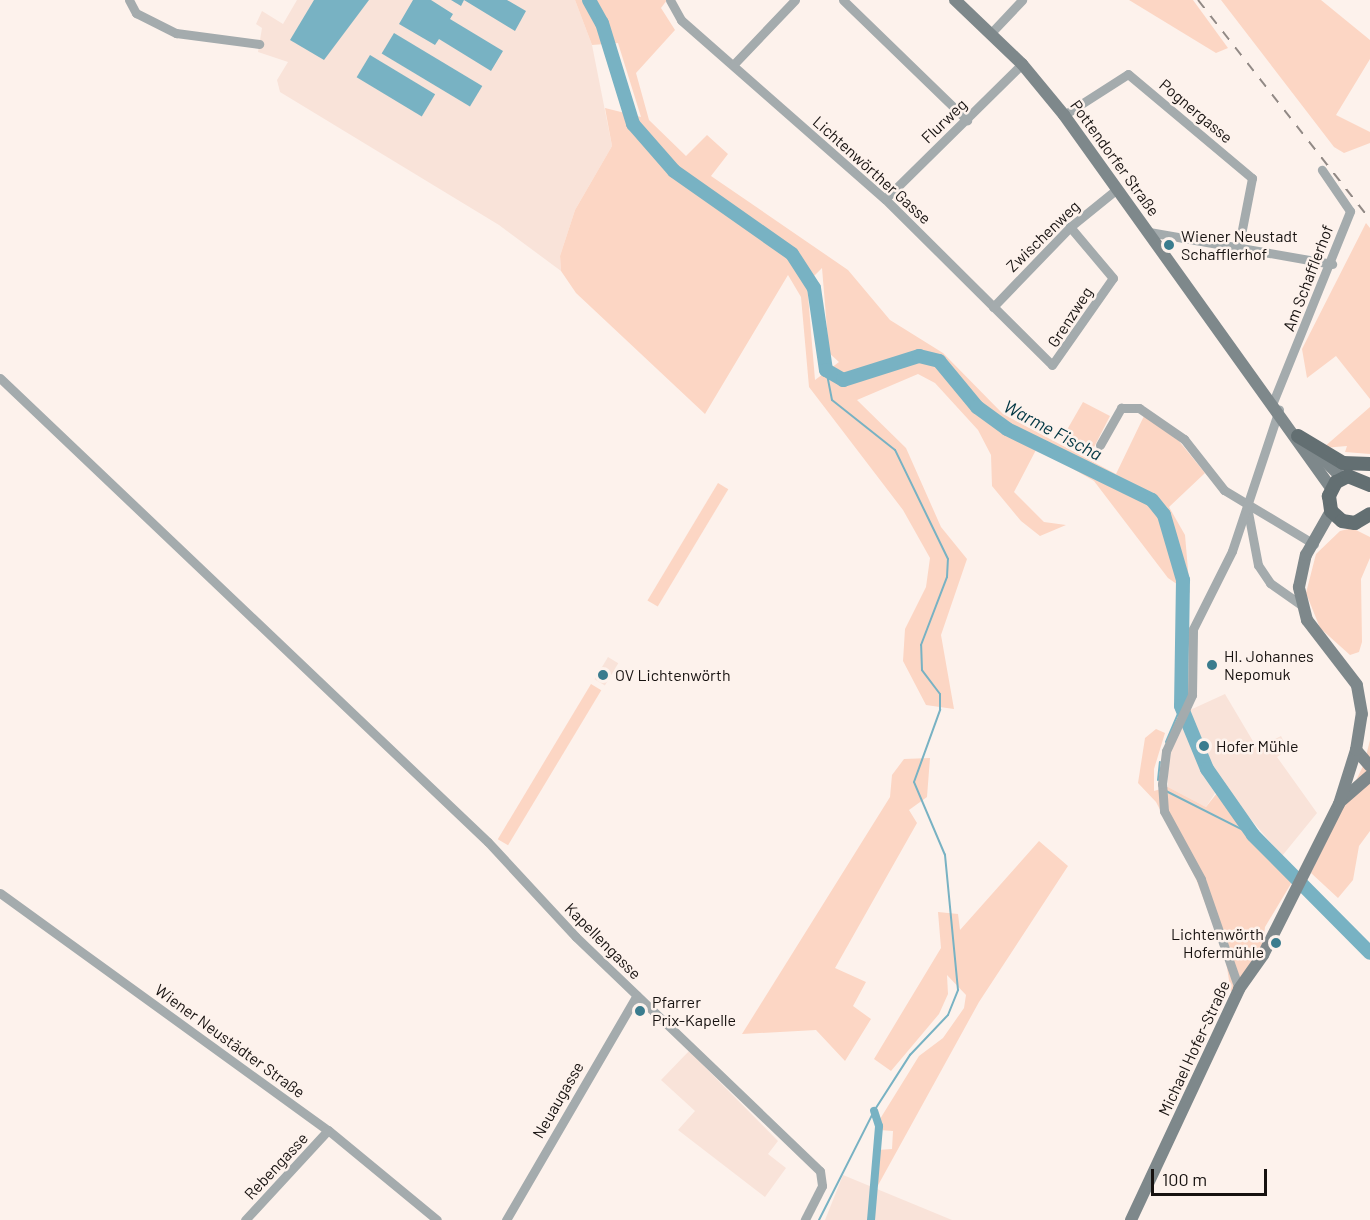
<!DOCTYPE html>
<meta charset="utf-8">
<style>
body{margin:0}
#map{position:relative;width:1370px;height:1220px;overflow:hidden;background:#fdf2ec;font-family:Barlow,sans-serif}
div>[style]{position:absolute}
[style*='--x']{left:calc(var(--x)*1px);top:calc(var(--y)*1px);width:calc(var(--w)*1px);rotate:calc(var(--a)*1deg)}
.built>*{inset:0;background:#f9e3d9;transform-origin:0 0}
.green>*{inset:0;background:#fcd6c4;transform-origin:0 0}
.water>*{inset:0;background:#78b2c3;transform-origin:0 0}
.stream>*{height:2px;margin:-1px;padding:0 1px;transform-origin:1px;border-radius:1px;background:#78b2c3}
.canal>*{height:8px;margin:-4px;padding:0 4px;transform-origin:4px;border-radius:4px;background:#78b2c3}
.river>*{height:14px;margin:-7px;padding:0 7px;transform-origin:7px;border-radius:7px;background:#78b2c3}
.street>*{height:9px;margin:-4.5px;padding:0 4.5px;transform-origin:4.5px;border-radius:4.5px;background:#a4abad}
.secondary>*{height:12px;margin:-6px;padding:0 6px;transform-origin:6px;border-radius:6px;background:#7e888b}
.primary>*{height:14px;margin:-7px;padding:0 7px;transform-origin:7px;border-radius:7px;background:#636f72}
.rail>*{height:2px;margin-top:-1px;transform-origin:0;background:repeating-linear-gradient(90deg,#918985 0 10px,transparent 0 20px)}
.dots>*{width:16px;height:16px;translate:-50% -50%;box-sizing:border-box;border:3px solid #fdf2ec;border-radius:50%}
span{translate:-50% -50%;white-space:nowrap;text-align:center;line-height:1.15;-webkit-text-stroke:5px #fdf2ec;paint-order:stroke}
.street-label{font-size:16px;color:#171210}
.poi-label{font-size:16px;color:#171210}
.left{translate:0 -50%;text-align:left}
.right{translate:-100% -50%;text-align:right}
.water-label{font-size:18px;color:#003643;font-style:italic}
.scale{position:absolute;left:1151px;top:1169px;width:116px;height:27px;box-sizing:border-box;border:3px solid #171210;border-top:0;padding-left:8px;font-size:18px;line-height:21px;white-space:nowrap;color:#171210;-webkit-text-stroke:4px #fdf2ec;paint-order:stroke}
</style>
<div id="map">
<div class="built">
<i style="clip-path:polygon(297px 0,575px 0,592px 45px,612px 146px,575px 210px,560px 256px,561px 271px,499px 225px,280px 92px,277px 80px,288px 62px,258px 52px,262px 28px,256px 24px,262px 11px,283px 24px)"></i>
<i style="left:608px;top:657px;width:12px;height:26px;rotate:31deg"></i>
<i style="clip-path:polygon(1225px 694px,1257px 748px,1281px 736px,1288px 750px,1277px 757px,1317px 813px,1282px 856px,1221px 784px,1206px 807px,1168px 787px,1168px 753px,1181px 723px,1190px 710px)"></i>
<i style="clip-path:polygon(689px 1051px,778px 1141px,768px 1154px,786px 1168px,765px 1197px,678px 1130px,695px 1111px,661px 1080px)"></i>
<i style="clip-path:polygon(843px 1175px,952px 1220px,825px 1220px)"></i>
</div>
<div class="green">
<i style="clip-path:polygon(evenodd,575px 0,667px 0,661px 8px,675px 30px,636px 73px,649px 120px,686px 156px,707px 135px,728px 154px,711px 176px,848px 270px,890px 320px,943px 353px,1003px 414px,1116px 474px,1144px 416px,1179px 441px,1205px 473px,1169px 507px,1185px 535px,1190px 593px,1168px 578px,1094px 481px,1037px 448px,1014px 492px,1044px 522px,1066px 525px,1040px 536px,1021px 521px,992px 486px,991px 455px,978px 430px,935px 383px,918px 374px,857px 400px,906px 448px,941px 527px,967px 559px,941px 635px,954px 709px,926px 705px,903px 661px,905px 629px,926px 587px,930px 558px,903px 510px,809px 387px,801px 297px,788px 275px,705px 414px,576px 293px,561px 271px,560px 256px,575px 210px,612px 146px,605px 108px,641px 117px,618px 43px,592px 45px,575px 0,822px 268px,829px 353px,839px 362px,815px 380px,807px 283px,822px 268px)"></i>
<i style="clip-path:polygon(1129px 0,1193px 0,1228px 48px,1216px 53px)"></i>
<i style="clip-path:polygon(1221px 0,1321px 0,1370px 40px,1370px 59px,1336px 115px,1370px 132px,1370px 143px,1344px 153px,1334px 147px)"></i>
<i style="clip-path:polygon(1366px 223px,1370px 228px,1370px 399px,1336px 356px,1307px 378px,1302px 349px)"></i>
<i style="clip-path:polygon(1083px 402px,1110px 416px,1091px 453px,1060px 442px)"></i>
<i style="clip-path:polygon(1370px 407px,1370px 454px,1345px 452px,1347px 446px,1323px 448px)"></i>
<i style="left:718px;top:483px;width:12px;height:137px;rotate:31deg"></i>
<i style="clip-path:polygon(1352px 528px,1370px 537px,1370px 558px,1361px 579px,1362px 642px,1359px 652px,1350px 655px,1320px 628px,1306px 593px,1316px 554px,1340px 531px)"></i>
<i style="left:591px;top:684px;width:12px;height:181px;rotate:31deg"></i>
<i style="clip-path:polygon(1156px 729px,1165px 733px,1154px 769px,1154px 791px,1168px 787px,1206px 807px,1217px 793px,1292px 882px,1265px 927px,1263px 944px,1231px 992px,1225px 956px,1196px 879px,1156px 802px,1138px 783px,1145px 738px)"></i>
<i style="clip-path:polygon(1370px 740px,1370px 831px,1359px 846px,1353px 880px,1338px 898px,1311px 873px,1364px 764px)"></i>
<i style="clip-path:polygon(930px 758px,927px 797px,909px 810px,917px 823px,835px 968px,866px 982px,853px 1006px,871px 1019px,845px 1061px,816px 1030px,742px 1034px,890px 797px,892px 775px,904px 759px)"></i>
<i style="clip-path:polygon(1039px 841px,1068px 866px,979px 1002px,876px 1189px,878px 1150px,892px 1149px,893px 1131px,880px 1130px,880px 1119px,919px 1056px,943px 1038px,964px 1008px,966px 995px,947px 975px,948px 994px,939px 1014px,891px 1071px,874px 1059px,941px 948px,938px 912px,958px 914px,960px 930px)"></i>
</div>
<div class="water">
<i style="clip-path:polygon(314px 0,369px 0,324px 60px,290px 40px)"></i>
<i style="clip-path:polygon(413px 0,431px 0,453px 14px,450px 19px,503px 51px,491px 71px,439px 39px,435px 45px,399px 24px)"></i>
<i style="clip-path:polygon(451px 0,507px 0,526px 11px,515px 31px,464px 0,461px 6px)"></i>
<i style="left:394px;top:33px;width:103px;height:24px;rotate:31deg"></i>
<i style="left:370px;top:55px;width:76px;height:26px;rotate:31deg"></i>
</div>
<div class="stream">
<i style="--x:1166;--y:742;--w:39;--a:-67"></i>
<i style="--x:1158;--y:780;--w:18;--a:-84"></i>
<i style="--x:1164;--y:790;--w:100;--a:26.8"></i>
<i style="--x:819;--y:1220;--w:122;--a:-63.2"></i>
<i style="--x:874;--y:1111;--w:67;--a:-57.3"></i>
<i style="--x:910;--y:1055;--w:55;--a:-46.5"></i>
<i style="--x:948;--y:1015;--w:27;--a:-68"></i>
<i style="--x:958;--y:990;--w:136;--a:-95.5"></i>
<i style="--x:945;--y:855;--w:79;--a:-113"></i>
<i style="--x:914;--y:782;--w:77;--a:-70.1"></i>
<i style="--x:940;--y:710;--w:16;--a:-90"></i>
<i style="--x:940;--y:694;--w:30;--a:-127"></i>
<i style="--x:922;--y:670;--w:25;--a:-92"></i>
<i style="--x:921;--y:645;--w:73;--a:-69.1"></i>
<i style="--x:947;--y:577;--w:18;--a:-87"></i>
<i style="--x:948;--y:559;--w:121;--a:-115.9"></i>
<i style="--x:895;--y:450;--w:80;--a:-141.6"></i>
<i style="--x:832;--y:400;--w:31;--a:-101"></i>
</div>
<div class="canal">
<i style="--x:871;--y:1220;--w:94;--a:-85.1"></i>
<i style="--x:879;--y:1126;--w:16;--a:-108"></i>
</div>
<div class="river">
<i style="--x:589;--y:0;--w:26;--a:61"></i>
<i style="--x:602;--y:23;--w:106;--a:72.9"></i>
<i style="--x:633;--y:124;--w:62;--a:48.9"></i>
<i style="--x:674;--y:171;--w:144;--a:35.1"></i>
<i style="--x:792;--y:254;--w:40;--a:57.1"></i>
<i style="--x:814;--y:288;--w:83;--a:81.7"></i>
<i style="--x:826;--y:370;--w:20;--a:30"></i>
<i style="--x:843;--y:380;--w:80;--a:-17.5"></i>
<i style="--x:919;--y:356;--w:21;--a:14"></i>
<i style="--x:939;--y:361;--w:60;--a:50.4"></i>
<i style="--x:977;--y:407;--w:37;--a:36"></i>
<i style="--x:1007;--y:429;--w:161;--a:26.1"></i>
<i style="--x:1152;--y:500;--w:19;--a:51"></i>
<i style="--x:1164;--y:515;--w:68;--a:73.7"></i>
<i style="--x:1183;--y:580;--w:126;--a:90.9"></i>
<i style="--x:1181;--y:706;--w:68;--a:67.6"></i>
<i style="--x:1207;--y:769;--w:80;--a:55.1"></i>
<i style="--x:1253;--y:835;--w:166;--a:45.2"></i>
</div>
<div class="street">
<i style="--x:129;--y:0;--w:15;--a:62"></i>
<i style="--x:136;--y:13;--w:45;--a:26.6"></i>
<i style="--x:176;--y:33;--w:84;--a:7.5"></i>
<i style="--x:670;--y:0;--w:23;--a:61"></i>
<i style="--x:681;--y:20;--w:271;--a:41.3"></i>
<i style="--x:885;--y:199;--w:235;--a:44.8"></i>
<i style="--x:1052;--y:365;--w:106;--a:-55"></i>
<i style="--x:1113;--y:278;--w:67;--a:-130.1"></i>
<i style="--x:843;--y:0;--w:173;--a:44.1"></i>
<i style="--x:990;--y:34;--w:47;--a:-46.7"></i>
<i style="--x:733;--y:65;--w:90;--a:-46.4"></i>
<i style="--x:1064;--y:115;--w:76;--a:-32.6"></i>
<i style="--x:1128;--y:74;--w:162;--a:40"></i>
<i style="--x:1252;--y:178;--w:68;--a:101"></i>
<i style="--x:885;--y:199;--w:192;--a:-44.6"></i>
<i style="--x:1149;--y:232;--w:186;--a:9.9"></i>
<i style="--x:993;--y:307;--w:111;--a:-46.1"></i>
<i style="--x:1070;--y:227;--w:60;--a:-39"></i>
<i style="--x:0;--y:378;--w:673;--a:43.56"></i>
<i style="--x:488;--y:842;--w:129;--a:47.2"></i>
<i style="--x:576;--y:937;--w:338;--a:43.8"></i>
<i style="--x:820;--y:1171;--w:15;--a:82"></i>
<i style="--x:822;--y:1186;--w:38;--a:117"></i>
<i style="--x:1273;--y:402;--w:206;--a:-68"></i>
<i style="--x:1350;--y:211;--w:50;--a:-124.3"></i>
<i style="--x:1100;--y:445;--w:43;--a:-60.4"></i>
<i style="--x:1121;--y:408;--w:18;--a:0"></i>
<i style="--x:1139;--y:408;--w:55;--a:34.6"></i>
<i style="--x:1184;--y:439;--w:65;--a:51.9"></i>
<i style="--x:1224;--y:490;--w:105;--a:31"></i>
<i style="--x:1248;--y:512;--w:54;--a:79.3"></i>
<i style="--x:1258;--y:565;--w:22;--a:56"></i>
<i style="--x:1270;--y:583;--w:37;--a:35"></i>
<i style="--x:0;--y:893;--w:405;--a:35.9"></i>
<i style="--x:328;--y:1130;--w:141;--a:39.5"></i>
<i style="--x:1239;--y:989;--w:116;--a:-109.1"></i>
<i style="--x:1201;--y:879;--w:77;--a:-118.6"></i>
<i style="--x:1164;--y:811;--w:27;--a:-94"></i>
<i style="--x:1162;--y:784;--w:33;--a:-83"></i>
<i style="--x:1166;--y:751;--w:62;--a:-65.1"></i>
<i style="--x:1192;--y:695;--w:66;--a:-89.1"></i>
<i style="--x:1193;--y:629;--w:87;--a:-63.4"></i>
<i style="--x:1232;--y:551;--w:149;--a:-71.6"></i>
<i style="--x:245;--y:1220;--w:122;--a:-47.3"></i>
<i style="--x:506;--y:1220;--w:260;--a:-59.8"></i>
</div>
<div class="secondary">
<i style="--x:955;--y:0;--w:93;--a:43.7"></i>
<i style="--x:1022;--y:64;--w:66;--a:50.5"></i>
<i style="--x:1064;--y:115;--w:459;--a:54.4"></i>
<i style="--x:1318;--y:454;--w:34;--a:45"></i>
<i style="--x:1356;--y:750;--w:21;--a:49"></i>
<i style="--x:1341;--y:801;--w:38;--a:-41"></i>
<i style="--x:1131;--y:1220;--w:255;--a:-64.9"></i>
<i style="--x:1239;--y:989;--w:42;--a:-54.8"></i>
<i style="--x:1263;--y:955;--w:169;--a:-63.3"></i>
<i style="--x:1339;--y:804;--w:57;--a:-72.5"></i>
<i style="--x:1356;--y:750;--w:36;--a:-81"></i>
<i style="--x:1362;--y:714;--w:29;--a:-100"></i>
<i style="--x:1357;--y:685;--w:82;--a:-127.6"></i>
<i style="--x:1307;--y:620;--w:34;--a:-104"></i>
<i style="--x:1299;--y:587;--w:33;--a:-78"></i>
<i style="--x:1306;--y:555;--w:51;--a:-60.4"></i>
</div>
<div class="primary">
<i style="--x:1298;--y:436;--w:52;--a:31"></i>
<i style="--x:1343;--y:463;--w:27;--a:2"></i>
<i style="--x:1370;--y:485;--w:24;--a:-158"></i>
<i style="--x:1348;--y:476;--w:13;--a:153"></i>
<i style="--x:1336;--y:482;--w:16;--a:117"></i>
<i style="--x:1329;--y:496;--w:15;--a:82"></i>
<i style="--x:1331;--y:511;--w:15;--a:42"></i>
<i style="--x:1342;--y:521;--w:13;--a:9"></i>
<i style="--x:1355;--y:523;--w:17;--a:-31"></i>
</div>
<div class="rail">
<i style="--x:1198;--y:0;--w:278;--a:51.9"></i>
</div>
<div class="dots">
<i style="left:1169px;top:245px;background:#3a7c8e"></i>
<i style="left:1212px;top:665px;background:#3a7c8e"></i>
<i style="left:603px;top:675px;background:#3a7c8e"></i>
<i style="left:1204px;top:746px;background:#3a7c8e"></i>
<i style="left:1276px;top:943px;background:#3a7c8e"></i>
<i style="left:640px;top:1011px;background:#3a7c8e"></i>
</div>
<div class="street-label">
<span style="left:1196px;top:111px;rotate:40deg">Pognergasse</span>
<span style="left:944px;top:121px;rotate:-44deg">Flurweg</span>
<span style="left:1115px;top:158px;rotate:54deg">Pottendorfer Straße</span>
<span style="left:872px;top:170px;rotate:42deg">Lichtenwörther Gasse</span>
<span style="left:1043px;top:236px;rotate:-44deg">Zwischenweg</span>
<span style="left:1308px;top:278px;rotate:-69deg">Am Schafflerhof</span>
<span style="left:1070px;top:317px;rotate:-57deg">Grenzweg</span>
<span style="left:603px;top:941px;rotate:45deg">Kapellengasse</span>
<span style="left:230px;top:1041px;rotate:36deg">Wiener Neustädter Straße</span>
<span style="left:1194px;top:1048px;rotate:-65deg">Michael Hofer-Straße</span>
<span style="left:558px;top:1100px;rotate:-60deg">Neuaugasse</span>
<span style="left:276px;top:1166px;rotate:-47deg">Rebengasse</span>
</div>
<div class="poi-label">
<span class="left" style="left:1181px;top:245px">Wiener Neustadt<br>Schafflerhof</span>
<span class="left" style="left:1224px;top:665px">Hl. Johannes<br>Nepomuk</span>
<span class="left" style="left:615px;top:675px">OV Lichtenwörth</span>
<span class="left" style="left:1216px;top:746px">Hofer Mühle</span>
<span class="right" style="left:1264px;top:943px">Lichtenwörth<br>Hofermühle</span>
<span class="left" style="left:652px;top:1011px">Pfarrer<br>Prix-Kapelle</span>
</div>
<div class="water-label">
<span style="left:1053px;top:430px;rotate:28deg">Warme Fischa</span>
</div>
<div class="scale">100 m</div>
</div>
